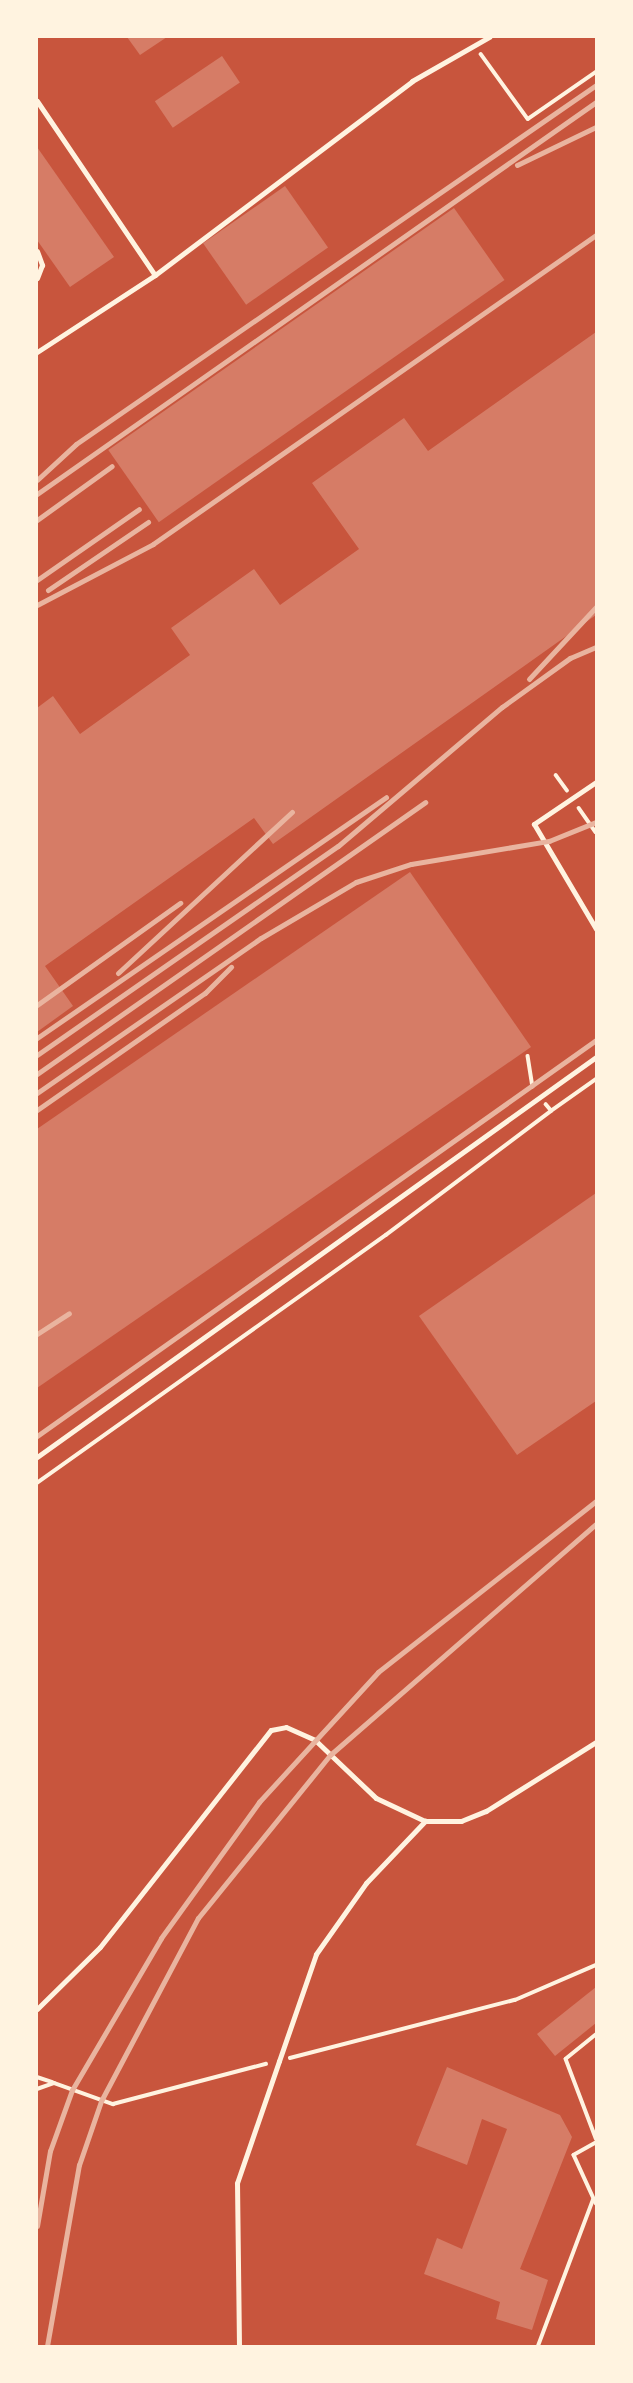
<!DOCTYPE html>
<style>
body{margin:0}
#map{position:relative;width:633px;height:2383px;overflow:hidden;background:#c8553d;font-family:Georgia,serif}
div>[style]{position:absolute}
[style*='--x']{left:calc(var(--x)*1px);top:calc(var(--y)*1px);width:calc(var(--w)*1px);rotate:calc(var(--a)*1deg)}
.building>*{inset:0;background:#d67c66;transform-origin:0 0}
.path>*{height:3.5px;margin:-1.75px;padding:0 1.75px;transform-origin:1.75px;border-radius:1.75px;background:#fff3e0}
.service>*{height:5px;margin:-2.5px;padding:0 2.5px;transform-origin:2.5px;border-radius:2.5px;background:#fff3e0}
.rail>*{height:5px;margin:-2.5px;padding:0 2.5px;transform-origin:2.5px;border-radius:2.5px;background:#e9b49f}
span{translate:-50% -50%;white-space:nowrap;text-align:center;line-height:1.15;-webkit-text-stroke:7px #fff3e0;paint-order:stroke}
.frame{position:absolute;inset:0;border:38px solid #fff3e0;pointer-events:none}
</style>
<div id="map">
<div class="building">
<i style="clip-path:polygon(127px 37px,167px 37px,140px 55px)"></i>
<i style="left:222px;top:56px;width:32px;height:81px;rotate:56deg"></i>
<i style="clip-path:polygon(37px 147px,114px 257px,70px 287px,37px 240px)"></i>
<i style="left:285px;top:186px;width:75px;height:100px;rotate:55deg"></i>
<i style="left:454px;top:208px;width:88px;height:422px;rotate:55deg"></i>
<i style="clip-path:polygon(596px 332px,596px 615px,273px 844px,254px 818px,45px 966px,73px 1006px,37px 1032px,37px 708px,53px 696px,80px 734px,190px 655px,171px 628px,254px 569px,280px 605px,359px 549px,312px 483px,404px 418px,428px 451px)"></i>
<i style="clip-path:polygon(410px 872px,531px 1047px,37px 1388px,37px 1129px)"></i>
<i style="clip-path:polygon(596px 1193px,596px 1401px,517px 1455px,419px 1316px)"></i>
<i style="clip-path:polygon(596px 1987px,596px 2023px,555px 2056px,537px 2034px)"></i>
<i style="clip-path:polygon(447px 2067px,560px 2115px,572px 2137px,520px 2269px,548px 2280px,532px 2330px,496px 2319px,500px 2302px,424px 2274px,437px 2238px,462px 2249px,507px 2129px,482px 2119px,467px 2165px,416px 2145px)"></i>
</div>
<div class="path">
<i style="--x:481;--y:54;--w:80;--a:54.1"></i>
<i style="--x:528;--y:119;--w:83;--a:-34.7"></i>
<i style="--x:556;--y:775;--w:19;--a:54"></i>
<i style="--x:579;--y:808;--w:29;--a:55"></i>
<i style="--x:528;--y:1056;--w:31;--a:81"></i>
<i style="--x:551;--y:1111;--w:55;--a:-35.4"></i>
<i style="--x:37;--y:1483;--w:428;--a:-35.4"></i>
<i style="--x:386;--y:1235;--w:206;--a:-36.9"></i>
<i style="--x:551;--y:1111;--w:8;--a:-130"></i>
<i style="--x:596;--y:2035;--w:38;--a:141"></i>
<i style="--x:566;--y:2059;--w:85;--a:69.2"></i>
<i style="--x:290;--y:2058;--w:232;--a:-14.5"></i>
<i style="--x:515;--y:2000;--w:88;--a:-23.4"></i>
<i style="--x:37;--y:2077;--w:16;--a:18"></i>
<i style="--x:37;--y:2089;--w:18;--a:-19"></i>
<i style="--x:54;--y:2083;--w:63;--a:19.6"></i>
<i style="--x:113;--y:2104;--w:158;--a:-14.7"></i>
<i style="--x:596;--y:2143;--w:25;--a:151"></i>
<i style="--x:574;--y:2155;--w:53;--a:65.4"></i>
<i style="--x:538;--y:2346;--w:156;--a:-69.4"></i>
</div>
<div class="service">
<i style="--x:37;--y:101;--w:210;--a:55.9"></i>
<i style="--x:37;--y:251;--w:15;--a:70"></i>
<i style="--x:42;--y:265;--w:14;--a:111"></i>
<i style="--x:37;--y:352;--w:141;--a:-33.1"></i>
<i style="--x:155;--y:275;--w:322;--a:-37"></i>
<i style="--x:412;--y:81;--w:89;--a:-29.7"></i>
<i style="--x:596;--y:782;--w:75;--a:145.9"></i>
<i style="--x:534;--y:824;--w:122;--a:59.4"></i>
<i style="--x:37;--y:1457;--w:687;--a:-35.59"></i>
<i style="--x:37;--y:2009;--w:88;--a:-44.5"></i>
<i style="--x:100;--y:1947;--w:276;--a:-51.8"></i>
<i style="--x:271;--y:1730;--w:15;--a:-11"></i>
<i style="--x:286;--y:1727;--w:32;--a:24"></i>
<i style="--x:315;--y:1740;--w:84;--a:43.6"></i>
<i style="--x:376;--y:1798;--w:54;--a:25.1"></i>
<i style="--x:425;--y:1821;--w:36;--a:0"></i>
<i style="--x:461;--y:1821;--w:27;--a:-22"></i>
<i style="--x:486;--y:1811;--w:130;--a:-32.1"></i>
<i style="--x:239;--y:2346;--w:163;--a:-90.7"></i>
<i style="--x:237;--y:2183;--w:129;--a:-71"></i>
<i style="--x:279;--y:2061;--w:113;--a:-70.9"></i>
<i style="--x:316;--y:1954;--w:87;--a:-54.8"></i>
<i style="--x:366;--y:1883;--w:86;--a:-46.4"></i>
</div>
<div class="rail">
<i style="--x:517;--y:165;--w:88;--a:-25.7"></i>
<i style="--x:37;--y:480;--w:53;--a:-42.7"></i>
<i style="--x:76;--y:444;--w:632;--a:-34.62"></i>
<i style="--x:37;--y:494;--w:683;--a:-35.04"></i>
<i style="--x:37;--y:520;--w:92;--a:-35.8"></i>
<i style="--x:37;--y:580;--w:124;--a:-34.8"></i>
<i style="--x:48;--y:590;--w:121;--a:-34.2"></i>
<i style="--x:37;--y:605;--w:131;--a:-27.7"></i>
<i style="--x:153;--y:544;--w:540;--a:-34.9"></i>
<i style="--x:529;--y:679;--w:98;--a:-47.1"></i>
<i style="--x:118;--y:973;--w:237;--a:-42.8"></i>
<i style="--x:37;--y:1005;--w:176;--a:-35.5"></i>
<i style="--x:37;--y:1038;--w:424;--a:-34.6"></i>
<i style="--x:37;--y:1055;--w:366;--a:-34.8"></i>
<i style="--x:338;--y:846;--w:215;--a:-40.3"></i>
<i style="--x:502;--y:707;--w:84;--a:-35.8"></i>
<i style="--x:570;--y:658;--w:28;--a:-23"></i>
<i style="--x:37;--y:1074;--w:474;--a:-35"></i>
<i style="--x:37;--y:1093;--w:272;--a:-34.7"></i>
<i style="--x:261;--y:938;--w:110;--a:-30.5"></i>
<i style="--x:356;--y:882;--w:58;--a:-18.1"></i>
<i style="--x:411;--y:864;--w:140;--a:-9.5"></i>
<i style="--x:549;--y:841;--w:51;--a:-22"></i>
<i style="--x:37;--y:1110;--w:205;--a:-34.9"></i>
<i style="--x:205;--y:993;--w:37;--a:-45"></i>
<i style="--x:37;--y:1334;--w:38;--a:-33"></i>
<i style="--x:37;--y:1436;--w:685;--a:-35.31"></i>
<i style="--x:37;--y:2226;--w:76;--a:-80.2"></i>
<i style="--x:50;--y:2151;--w:65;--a:-70.2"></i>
<i style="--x:72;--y:2090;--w:176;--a:-59.6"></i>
<i style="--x:161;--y:1938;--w:168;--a:-54.2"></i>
<i style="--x:259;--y:1802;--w:176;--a:-47.5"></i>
<i style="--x:378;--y:1672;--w:277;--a:-38.1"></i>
<i style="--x:47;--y:2346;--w:184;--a:-80"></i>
<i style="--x:79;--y:2165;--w:68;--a:-71"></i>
<i style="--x:101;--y:2101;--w:207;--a:-62.1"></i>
<i style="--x:198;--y:1918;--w:210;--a:-51"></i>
<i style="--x:330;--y:1755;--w:352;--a:-41"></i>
</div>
<div class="frame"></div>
</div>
